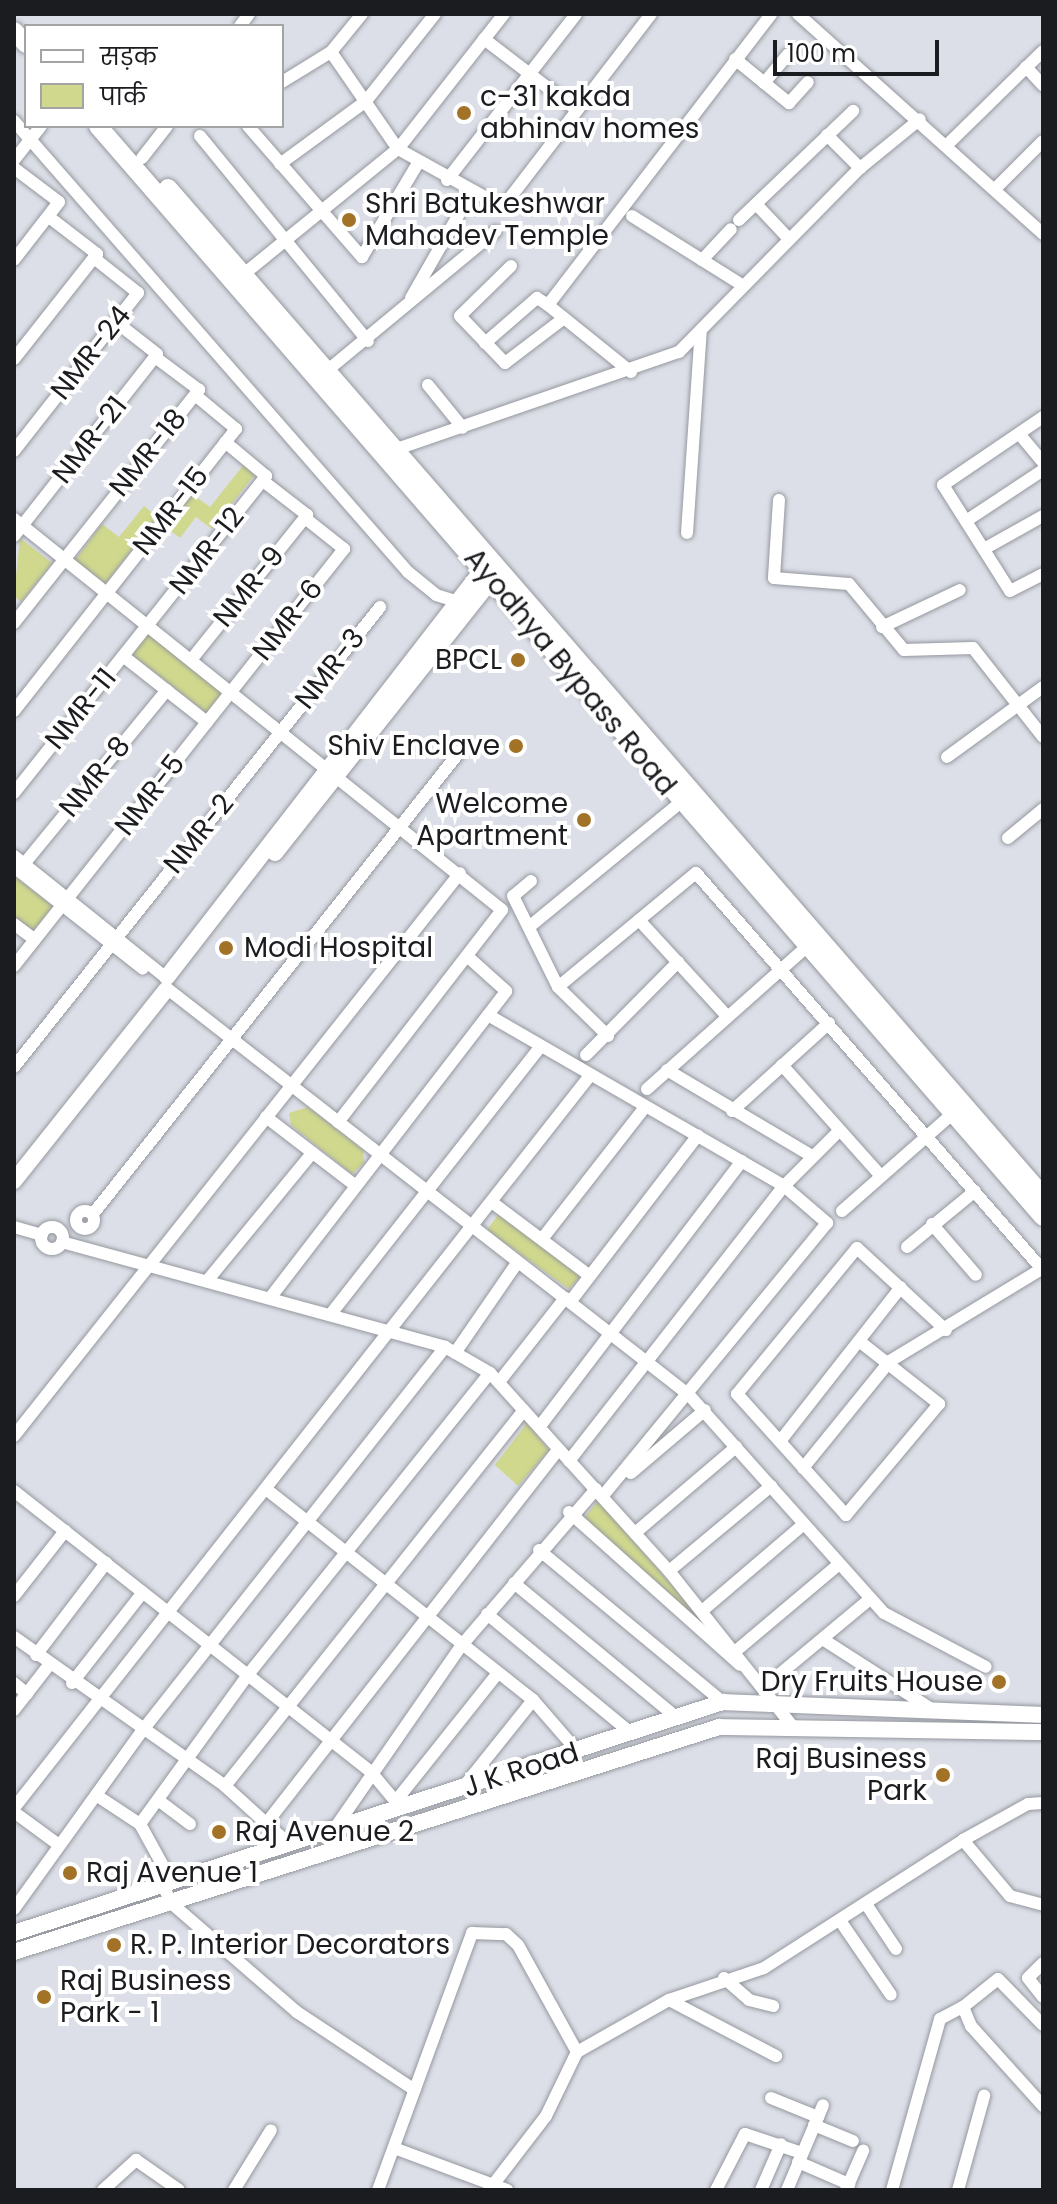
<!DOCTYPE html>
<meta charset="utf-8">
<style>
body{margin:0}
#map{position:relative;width:1057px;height:2204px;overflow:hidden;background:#dcdfe7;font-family:Poppins,"Noto Sans Devanagari",sans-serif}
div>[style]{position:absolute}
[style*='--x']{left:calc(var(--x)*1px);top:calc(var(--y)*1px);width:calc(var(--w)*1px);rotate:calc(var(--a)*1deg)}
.green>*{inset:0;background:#d0d88e;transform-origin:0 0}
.roads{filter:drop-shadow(0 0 2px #95989f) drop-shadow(0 0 2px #95989f)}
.street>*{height:12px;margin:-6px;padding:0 6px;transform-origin:6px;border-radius:6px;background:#fff}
.street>.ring{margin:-6px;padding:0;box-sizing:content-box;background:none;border:12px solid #fff;border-radius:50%}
.secondary>*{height:16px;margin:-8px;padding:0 8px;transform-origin:8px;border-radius:8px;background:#fff}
.primary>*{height:18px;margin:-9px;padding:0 9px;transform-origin:9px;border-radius:9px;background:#fff}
.dots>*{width:22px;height:22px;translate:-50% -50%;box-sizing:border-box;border:4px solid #fff;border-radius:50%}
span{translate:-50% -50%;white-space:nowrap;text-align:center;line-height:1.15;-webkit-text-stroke:8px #fff;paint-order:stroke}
.poi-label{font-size:28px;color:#1b1c1f}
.left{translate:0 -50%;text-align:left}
.right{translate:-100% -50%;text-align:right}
.street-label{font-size:28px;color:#1b1c1f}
.frame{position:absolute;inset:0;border:16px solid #1b1c1f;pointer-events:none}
.legend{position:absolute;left:24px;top:24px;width:260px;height:104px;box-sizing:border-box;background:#fff;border:2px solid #a4a4a5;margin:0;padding:10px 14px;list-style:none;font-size:24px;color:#1b1c1f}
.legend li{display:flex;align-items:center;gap:16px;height:40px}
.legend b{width:40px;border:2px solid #a4a4a5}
.scale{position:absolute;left:773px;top:40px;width:166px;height:36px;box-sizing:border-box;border:4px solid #1b1c1f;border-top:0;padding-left:10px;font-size:24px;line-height:28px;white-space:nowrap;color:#1b1c1f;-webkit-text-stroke:6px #fff;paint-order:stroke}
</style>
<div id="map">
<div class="green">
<i style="clip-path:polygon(245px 463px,256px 473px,212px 529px,196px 517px,180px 538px,166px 527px,192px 494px,210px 507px)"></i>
<i style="clip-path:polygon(144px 506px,157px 517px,105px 584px,75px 560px,102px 524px,119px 537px)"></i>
<i style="clip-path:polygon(20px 538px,52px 563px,21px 602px,14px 596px)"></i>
<i style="left:148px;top:633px;width:98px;height:27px;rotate:38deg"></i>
<i style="clip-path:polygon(14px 876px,53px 906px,33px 931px,14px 916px)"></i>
<i style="clip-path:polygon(308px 1107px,363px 1150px,364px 1163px,352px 1174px,291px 1125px,289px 1113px)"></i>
<i style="clip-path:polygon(501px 1211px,576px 1269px,580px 1277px,569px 1289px,487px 1230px)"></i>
<i style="clip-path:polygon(527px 1423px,549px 1450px,518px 1486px,495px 1465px)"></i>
<i style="clip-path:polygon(598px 1501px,727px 1648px,584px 1518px)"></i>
</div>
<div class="roads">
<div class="street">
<i style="--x:798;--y:14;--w:329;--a:41.9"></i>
<i style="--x:240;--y:26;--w:15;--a:-53"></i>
<i style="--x:484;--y:39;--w:117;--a:37.4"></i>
<i style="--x:331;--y:52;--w:118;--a:55.4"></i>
<i style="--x:398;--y:149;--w:120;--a:28.9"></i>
<i style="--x:503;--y:207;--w:243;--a:-52.5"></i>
<i style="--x:735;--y:59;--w:70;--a:39.2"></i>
<i style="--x:789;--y:103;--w:28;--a:-48"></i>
<i style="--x:1026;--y:67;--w:25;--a:47"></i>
<i style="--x:282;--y:82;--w:57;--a:-31.5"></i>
<i style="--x:331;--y:52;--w:49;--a:-50.8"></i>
<i style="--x:764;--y:83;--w:38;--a:-50"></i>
<i style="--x:14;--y:121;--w:599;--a:48.86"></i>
<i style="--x:408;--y:572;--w:36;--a:39"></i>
<i style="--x:436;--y:595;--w:28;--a:17"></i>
<i style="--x:248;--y:126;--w:174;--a:49"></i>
<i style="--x:362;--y:257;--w:109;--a:-59.2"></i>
<i style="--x:827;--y:135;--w:47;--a:45"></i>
<i style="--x:200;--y:136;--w:265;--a:50.7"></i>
<i style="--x:948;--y:144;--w:133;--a:-44.4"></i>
<i style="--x:142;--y:158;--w:41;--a:-52"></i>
<i style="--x:14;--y:160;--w:43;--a:-51.5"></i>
<i style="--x:280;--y:164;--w:107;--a:-36.2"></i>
<i style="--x:366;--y:101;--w:111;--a:-51.6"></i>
<i style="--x:14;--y:168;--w:56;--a:37.1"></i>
<i style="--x:59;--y:202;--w:73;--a:127.8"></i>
<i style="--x:447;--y:180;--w:210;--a:-52.1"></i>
<i style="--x:996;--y:188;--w:66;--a:-45"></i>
<i style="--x:756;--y:204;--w:48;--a:46.7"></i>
<i style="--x:632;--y:216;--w:130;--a:32.1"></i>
<i style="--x:739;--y:220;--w:158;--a:-43.7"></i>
<i style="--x:702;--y:260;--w:42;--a:-46.9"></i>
<i style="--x:511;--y:266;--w:71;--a:135.6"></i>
<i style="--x:460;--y:316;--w:65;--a:46.2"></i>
<i style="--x:505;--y:363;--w:74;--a:-37.3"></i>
<i style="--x:239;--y:278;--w:205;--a:-39.1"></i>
<i style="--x:398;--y:149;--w:172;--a:-51.9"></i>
<i style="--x:411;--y:298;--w:95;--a:-60.2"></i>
<i style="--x:485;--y:343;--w:69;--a:-40.9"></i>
<i style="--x:537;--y:298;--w:13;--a:32"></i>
<i style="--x:14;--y:359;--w:134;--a:-51.7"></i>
<i style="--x:97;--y:254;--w:61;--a:-142.4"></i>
<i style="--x:631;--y:372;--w:107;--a:-141.1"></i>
<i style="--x:548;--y:305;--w:367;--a:-52.5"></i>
<i style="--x:323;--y:374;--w:224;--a:-39.6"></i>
<i style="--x:428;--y:385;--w:55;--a:50.9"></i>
<i style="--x:1043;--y:417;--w:121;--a:145.8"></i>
<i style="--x:943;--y:485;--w:125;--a:57.7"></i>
<i style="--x:1010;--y:591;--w:37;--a:-27"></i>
<i style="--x:1021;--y:436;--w:34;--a:50"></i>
<i style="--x:14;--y:451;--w:201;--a:-51.9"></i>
<i style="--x:138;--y:293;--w:56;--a:-141.5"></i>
<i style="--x:391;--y:451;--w:305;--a:-19"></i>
<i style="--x:679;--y:352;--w:258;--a:-45.5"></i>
<i style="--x:860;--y:168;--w:77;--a:-39.2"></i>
<i style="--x:779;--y:500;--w:78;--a:93.7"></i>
<i style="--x:774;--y:578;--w:75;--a:4.6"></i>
<i style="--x:849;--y:584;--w:86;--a:50.2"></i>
<i style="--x:904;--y:650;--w:69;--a:-1.7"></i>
<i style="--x:973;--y:648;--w:113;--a:51.8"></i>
<i style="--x:14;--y:519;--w:625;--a:38.7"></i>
<i style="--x:502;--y:910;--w:268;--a:127.7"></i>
<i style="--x:966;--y:521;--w:92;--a:-33.5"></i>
<i style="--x:687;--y:533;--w:203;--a:-86.1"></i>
<i style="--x:14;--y:536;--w:231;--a:-51.8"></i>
<i style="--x:157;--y:354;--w:52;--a:-142"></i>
<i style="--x:984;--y:549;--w:68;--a:-29.2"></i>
<i style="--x:14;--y:623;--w:298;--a:-51.6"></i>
<i style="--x:199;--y:390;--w:55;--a:-143.1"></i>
<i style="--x:882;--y:627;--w:86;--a:-25.4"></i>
<i style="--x:123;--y:656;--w:107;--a:38.2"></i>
<i style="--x:191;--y:660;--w:186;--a:-51.3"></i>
<i style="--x:307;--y:515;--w:56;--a:-142.3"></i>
<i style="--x:14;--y:711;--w:359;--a:-51.8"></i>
<i style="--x:236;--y:429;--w:53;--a:-140.3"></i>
<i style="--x:947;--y:757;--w:119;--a:-36.1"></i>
<i style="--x:14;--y:793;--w:405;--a:-51.5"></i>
<i style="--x:266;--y:476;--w:53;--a:-140.3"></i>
<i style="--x:1008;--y:838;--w:45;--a:-39.6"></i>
<i style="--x:14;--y:856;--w:193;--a:38.7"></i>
<i style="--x:24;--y:864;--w:225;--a:-50.6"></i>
<i style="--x:14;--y:867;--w:164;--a:38.3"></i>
<i style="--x:531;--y:881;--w:23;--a:140"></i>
<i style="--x:513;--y:896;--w:102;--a:63.7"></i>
<i style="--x:558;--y:987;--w:70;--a:44.4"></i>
<i style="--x:639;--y:920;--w:130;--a:47.5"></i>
<i style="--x:14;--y:924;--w:26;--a:37"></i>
<i style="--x:529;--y:927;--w:195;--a:-39.4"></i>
<i style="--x:14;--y:966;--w:532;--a:-51.64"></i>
<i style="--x:344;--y:549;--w:50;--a:-141.5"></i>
<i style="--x:558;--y:987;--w:179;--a:-39.6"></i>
<i style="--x:696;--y:873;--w:526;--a:48.86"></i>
<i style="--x:169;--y:990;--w:659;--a:37.91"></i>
<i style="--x:689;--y:1395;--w:292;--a:48.2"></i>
<i style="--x:884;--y:1613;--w:115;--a:27.9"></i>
<i style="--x:488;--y:1015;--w:342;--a:30"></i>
<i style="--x:784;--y:1186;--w:57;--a:40.7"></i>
<i style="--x:827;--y:1223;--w:353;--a:129.4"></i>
<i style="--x:586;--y:1055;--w:131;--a:-45.3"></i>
<i style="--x:782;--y:1065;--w:146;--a:48.3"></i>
<i style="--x:14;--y:1067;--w:588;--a:-51.49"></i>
<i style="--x:667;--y:1070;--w:169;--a:30.7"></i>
<i style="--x:647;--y:1089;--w:221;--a:-41.7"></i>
<i style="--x:732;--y:1111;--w:131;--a:-42.2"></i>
<i style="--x:266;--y:1117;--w:113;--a:37.5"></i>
<i style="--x:493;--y:1203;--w:121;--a:37"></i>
<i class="ring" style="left:76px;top:1211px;width:6px;height:6px"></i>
<i style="--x:842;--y:1211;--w:148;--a:-41.4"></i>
<i style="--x:93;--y:1214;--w:592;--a:-51.58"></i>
<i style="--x:932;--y:1224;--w:67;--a:49.2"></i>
<i style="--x:14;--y:1227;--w:29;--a:16"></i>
<i class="ring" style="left:41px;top:1227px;width:10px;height:10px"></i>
<i style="--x:542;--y:1239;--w:167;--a:-52"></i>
<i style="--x:62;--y:1242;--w:397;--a:15.3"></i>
<i style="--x:445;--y:1347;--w:52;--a:30"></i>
<i style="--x:490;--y:1373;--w:267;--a:47.9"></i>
<i style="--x:669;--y:1571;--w:201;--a:51.5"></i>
<i style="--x:907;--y:1247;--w:88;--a:-39.5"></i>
<i style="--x:207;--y:1281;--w:166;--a:-50.6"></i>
<i style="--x:270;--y:1298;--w:387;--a:-52.4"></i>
<i style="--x:506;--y:991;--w:52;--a:-138.1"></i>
<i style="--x:570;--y:1302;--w:210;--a:-52.5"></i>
<i style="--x:330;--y:1315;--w:339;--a:-51.9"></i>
<i style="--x:859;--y:1341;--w:102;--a:38.2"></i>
<i style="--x:939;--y:1404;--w:145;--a:130"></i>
<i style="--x:846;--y:1515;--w:163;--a:-132"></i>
<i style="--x:737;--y:1394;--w:189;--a:-50.6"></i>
<i style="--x:857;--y:1248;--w:121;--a:42.7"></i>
<i style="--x:455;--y:1353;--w:109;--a:-55.4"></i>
<i style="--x:499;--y:1382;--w:107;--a:-51.8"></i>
<i style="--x:540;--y:1426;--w:333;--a:-52.7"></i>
<i style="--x:14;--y:1436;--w:718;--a:-51.61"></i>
<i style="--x:781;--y:1440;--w:194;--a:-51.9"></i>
<i style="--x:569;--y:1461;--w:349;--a:-52"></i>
<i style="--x:784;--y:1186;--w:78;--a:-45"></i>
<i style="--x:803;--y:1468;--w:138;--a:-50.9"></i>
<i style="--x:890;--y:1361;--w:179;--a:-31.3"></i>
<i style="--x:631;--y:1473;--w:97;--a:-40.4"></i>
<i style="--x:266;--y:1489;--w:340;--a:38.3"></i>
<i style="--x:533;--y:1700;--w:69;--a:49.1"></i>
<i style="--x:14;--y:1491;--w:454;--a:38.2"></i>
<i style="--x:371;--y:1772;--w:48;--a:50"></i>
<i style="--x:569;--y:1512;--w:229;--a:41.8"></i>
<i style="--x:635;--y:1533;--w:133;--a:-40.4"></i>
<i style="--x:539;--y:1550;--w:239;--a:39.6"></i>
<i style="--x:669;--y:1571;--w:133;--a:-39.8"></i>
<i style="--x:514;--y:1583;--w:212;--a:39.6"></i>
<i style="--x:14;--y:1596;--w:83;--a:-51.9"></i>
<i style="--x:702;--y:1611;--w:134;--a:-40.5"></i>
<i style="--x:487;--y:1614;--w:187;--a:39.6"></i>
<i style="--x:14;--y:1637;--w:258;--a:35.2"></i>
<i style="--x:225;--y:1786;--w:86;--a:42.2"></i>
<i style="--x:824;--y:1640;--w:130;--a:32.7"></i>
<i style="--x:737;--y:1650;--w:133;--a:-40.1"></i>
<i style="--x:36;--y:1655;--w:116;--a:-52.7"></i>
<i style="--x:14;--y:1683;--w:17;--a:40"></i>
<i style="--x:72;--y:1683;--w:115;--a:-52"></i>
<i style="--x:763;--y:1688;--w:139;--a:-39.8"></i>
<i style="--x:14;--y:1710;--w:57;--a:-52.1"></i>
<i style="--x:465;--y:1785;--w:109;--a:-51.3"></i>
<i style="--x:225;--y:1786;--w:480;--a:-51.5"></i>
<i style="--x:96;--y:1795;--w:53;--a:33.4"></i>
<i style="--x:140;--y:1824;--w:66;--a:61.1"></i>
<i style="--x:158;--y:1800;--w:40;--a:37"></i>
<i style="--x:395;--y:1802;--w:165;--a:-51.4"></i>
<i style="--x:14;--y:1808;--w:929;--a:-51.82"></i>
<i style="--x:14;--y:1812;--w:56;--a:36.3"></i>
<i style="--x:140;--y:1824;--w:183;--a:-54.1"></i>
<i style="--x:247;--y:1676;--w:388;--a:-51.3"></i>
<i style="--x:265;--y:1825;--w:474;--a:-52"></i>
<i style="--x:335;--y:1828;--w:221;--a:-55.3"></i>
<i style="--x:461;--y:1646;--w:207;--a:-49.3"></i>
<i style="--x:963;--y:1840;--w:73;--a:50"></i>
<i style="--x:1010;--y:1896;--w:34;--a:15"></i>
<i style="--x:163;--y:1885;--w:20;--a:66"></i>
<i style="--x:171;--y:1903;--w:167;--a:40.9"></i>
<i style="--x:297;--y:2012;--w:141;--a:33.5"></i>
<i style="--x:866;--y:1904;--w:54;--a:56.3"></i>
<i style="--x:14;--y:1909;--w:219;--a:-54.3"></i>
<i style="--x:142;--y:1731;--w:489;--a:-51.7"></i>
<i style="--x:841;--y:1922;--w:88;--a:55.6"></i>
<i style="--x:1043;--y:1963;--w:21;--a:135"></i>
<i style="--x:1028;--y:1978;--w:24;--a:52"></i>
<i style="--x:724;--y:1978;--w:33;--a:41"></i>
<i style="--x:749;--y:2000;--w:25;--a:14"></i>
<i style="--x:669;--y:2000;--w:121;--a:27.6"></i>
<i style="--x:1043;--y:2025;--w:64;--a:-134.4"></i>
<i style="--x:998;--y:1979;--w:45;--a:141.3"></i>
<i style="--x:963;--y:2007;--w:21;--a:67"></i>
<i style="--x:971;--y:2026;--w:108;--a:48"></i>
<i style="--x:771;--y:2098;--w:51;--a:22"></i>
<i style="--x:814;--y:2125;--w:42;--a:22.3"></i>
<i style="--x:394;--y:2148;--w:121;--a:20.4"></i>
<i style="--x:798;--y:2162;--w:56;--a:23.3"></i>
<i style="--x:103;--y:2190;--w:45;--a:-42.3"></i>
<i style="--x:136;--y:2160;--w:52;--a:34.9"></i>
<i style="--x:234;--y:2190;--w:70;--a:-58.3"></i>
<i style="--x:378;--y:2190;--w:274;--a:-69.9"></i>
<i style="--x:472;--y:1933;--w:34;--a:2"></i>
<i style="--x:506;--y:1934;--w:16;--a:43"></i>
<i style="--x:518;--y:1945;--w:122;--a:61.1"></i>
<i style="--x:489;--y:2190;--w:93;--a:-52.4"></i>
<i style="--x:546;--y:2116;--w:71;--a:-64.2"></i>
<i style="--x:577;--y:2052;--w:106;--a:-29.5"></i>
<i style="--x:669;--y:2000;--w:100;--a:-18.6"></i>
<i style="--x:764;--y:1968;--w:237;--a:-32.7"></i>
<i style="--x:963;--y:1840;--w:74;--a:-29"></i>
<i style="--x:1028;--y:1804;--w:15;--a:-4"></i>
<i style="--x:716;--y:2190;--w:63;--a:-62.6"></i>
<i style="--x:745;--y:2134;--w:60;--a:18.4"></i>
<i style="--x:761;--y:2190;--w:50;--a:-66.5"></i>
<i style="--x:787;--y:2190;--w:92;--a:-67"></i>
<i style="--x:846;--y:2190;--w:43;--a:-66.4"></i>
<i style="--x:892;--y:2190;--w:178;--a:-74.3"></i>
<i style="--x:940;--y:2019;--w:26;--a:-28"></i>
<i style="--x:958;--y:2190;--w:98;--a:-74.5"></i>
</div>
<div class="secondary">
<i style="--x:275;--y:853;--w:361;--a:-51.6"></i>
<i style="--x:167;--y:977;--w:527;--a:-52.24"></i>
<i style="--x:14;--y:1181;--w:244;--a:-51.5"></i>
<i style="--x:14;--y:1933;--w:746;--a:-18.05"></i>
<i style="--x:723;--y:1702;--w:320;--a:2.3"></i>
<i style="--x:14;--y:1952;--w:740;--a:-17.7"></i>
<i style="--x:719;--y:1727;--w:324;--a:0.9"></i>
</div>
<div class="primary">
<i style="--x:14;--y:31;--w:18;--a:47"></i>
<i style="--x:98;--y:126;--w:1443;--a:49.1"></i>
<i style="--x:168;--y:188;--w:1335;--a:49.04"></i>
</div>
</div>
<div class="dots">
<i style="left:464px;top:113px;background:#a27226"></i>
<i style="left:349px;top:220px;background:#a27226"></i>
<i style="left:518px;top:660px;background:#a27226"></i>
<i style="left:516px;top:746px;background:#a27226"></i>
<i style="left:584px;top:820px;background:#a27226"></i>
<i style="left:226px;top:948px;background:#a27226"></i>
<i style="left:999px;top:1682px;background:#a27226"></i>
<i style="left:943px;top:1775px;background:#a27226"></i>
<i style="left:219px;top:1832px;background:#a27226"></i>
<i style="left:70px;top:1873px;background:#a27226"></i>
<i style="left:114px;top:1945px;background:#a27226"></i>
<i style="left:44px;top:1997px;background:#a27226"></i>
</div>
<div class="poi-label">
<span class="left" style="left:480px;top:113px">c-31 kakda<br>abhinav homes</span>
<span class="left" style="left:365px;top:220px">Shri Batukeshwar<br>Mahadev Temple</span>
<span class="right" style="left:502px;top:660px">BPCL</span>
<span class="right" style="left:500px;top:746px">Shiv Enclave</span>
<span class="right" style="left:568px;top:820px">Welcome<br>Apartment</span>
<span class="left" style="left:244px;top:948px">Modi Hospital</span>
<span class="right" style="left:983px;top:1682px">Dry Fruits House</span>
<span class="right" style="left:927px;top:1775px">Raj Business<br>Park</span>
<span class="left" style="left:235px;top:1832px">Raj Avenue 2</span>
<span class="left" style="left:86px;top:1873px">Raj Avenue 1</span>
<span class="left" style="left:130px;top:1945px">R. P. Interior Decorators</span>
<span class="left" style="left:60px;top:1997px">Raj Business<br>Park - 1</span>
</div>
<div class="street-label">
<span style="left:91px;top:353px;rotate:-52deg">NMR-24</span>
<span style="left:90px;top:440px;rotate:-52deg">NMR-21</span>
<span style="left:148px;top:453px;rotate:-51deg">NMR-18</span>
<span style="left:171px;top:511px;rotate:-52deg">NMR-15</span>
<span style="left:207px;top:551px;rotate:-52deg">NMR-12</span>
<span style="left:249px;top:587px;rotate:-51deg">NMR-9</span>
<span style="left:288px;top:620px;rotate:-52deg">NMR-6</span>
<span style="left:330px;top:669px;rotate:-52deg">NMR-3</span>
<span style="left:570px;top:672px;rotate:50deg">Ayodhya Bypass Road</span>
<span style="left:81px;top:709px;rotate:-51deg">NMR-11</span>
<span style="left:95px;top:777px;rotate:-51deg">NMR-8</span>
<span style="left:150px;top:795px;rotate:-52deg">NMR-5</span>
<span style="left:199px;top:834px;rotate:-51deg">NMR-2</span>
<span style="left:521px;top:1770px;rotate:-18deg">J K Road</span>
</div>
<div class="frame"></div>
<ul class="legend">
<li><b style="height:10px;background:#fff"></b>सड़क</li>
<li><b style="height:22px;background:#d0d88e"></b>पार्क</li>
</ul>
<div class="scale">100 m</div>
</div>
